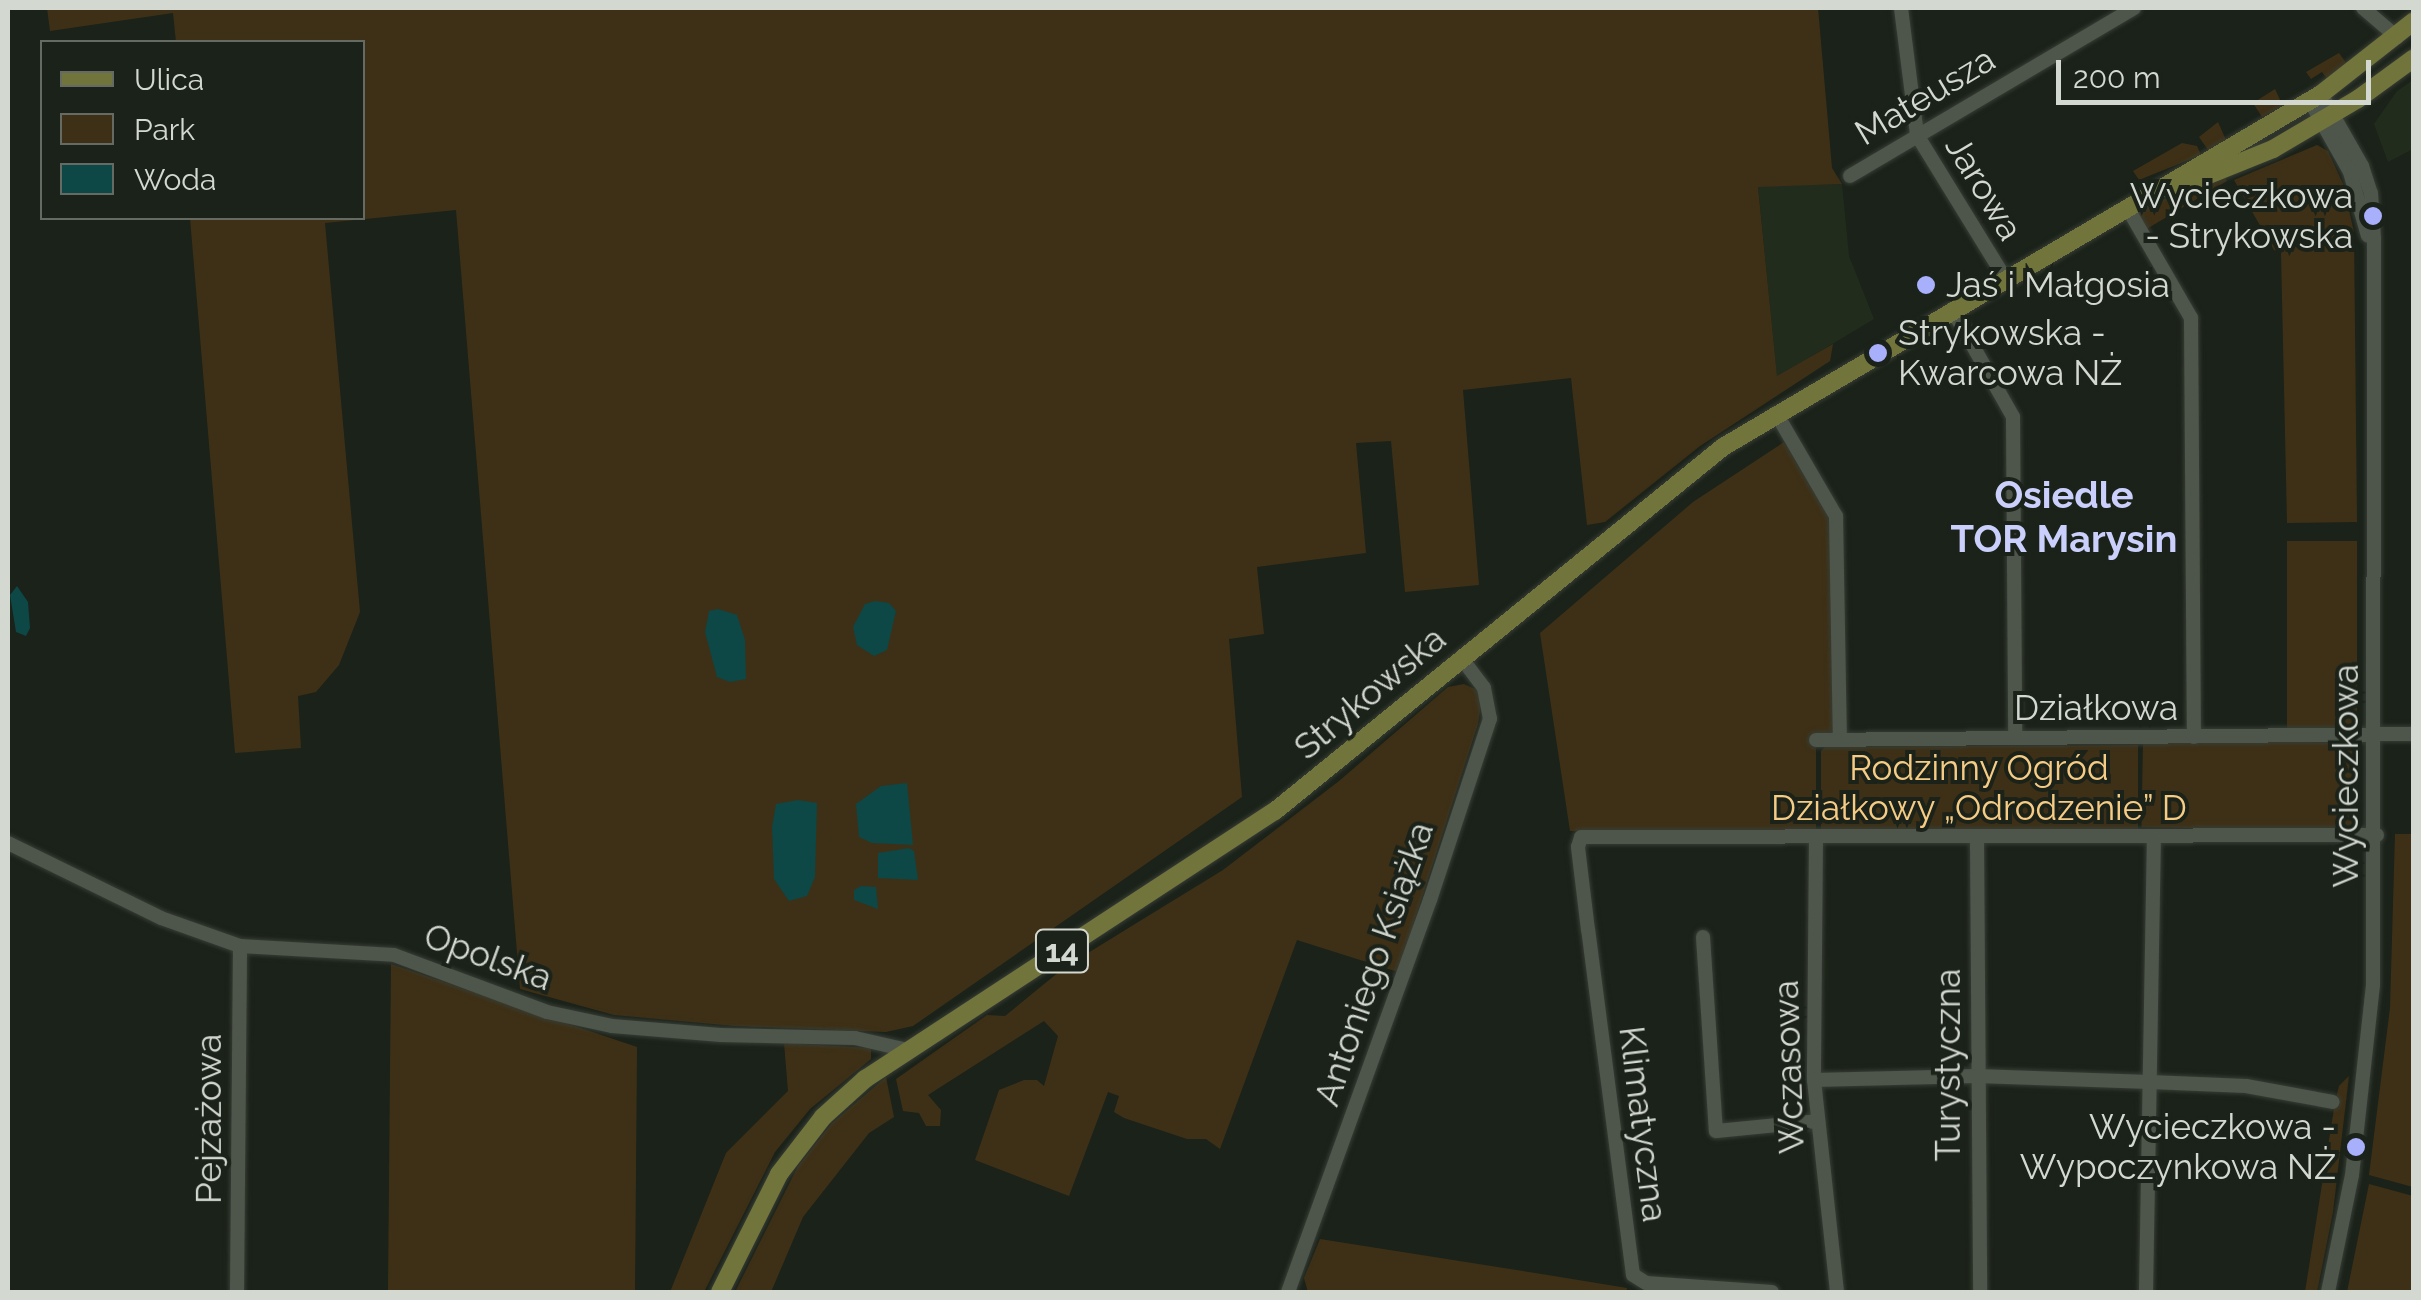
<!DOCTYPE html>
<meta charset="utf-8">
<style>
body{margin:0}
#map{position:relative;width:2421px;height:1300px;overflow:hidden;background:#1b2219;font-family:Raleway,sans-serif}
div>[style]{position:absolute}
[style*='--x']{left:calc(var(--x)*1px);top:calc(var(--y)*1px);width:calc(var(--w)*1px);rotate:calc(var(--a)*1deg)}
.built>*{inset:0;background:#222c1d}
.green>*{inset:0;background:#3e3016;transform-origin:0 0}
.water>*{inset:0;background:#0d4746}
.roads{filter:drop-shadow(0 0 2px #373d35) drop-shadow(0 0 2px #373d35)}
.minor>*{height:14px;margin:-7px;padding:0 7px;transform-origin:7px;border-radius:7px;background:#4e564b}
.major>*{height:18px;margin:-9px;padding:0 9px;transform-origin:9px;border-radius:9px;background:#72753b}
.dots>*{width:28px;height:28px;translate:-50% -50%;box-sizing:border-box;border:5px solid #1b2219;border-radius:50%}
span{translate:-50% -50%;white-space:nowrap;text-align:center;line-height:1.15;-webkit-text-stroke:8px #1b2219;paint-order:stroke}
.shield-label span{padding:2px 8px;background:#1b2219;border:2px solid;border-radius:8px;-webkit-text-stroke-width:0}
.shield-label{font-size:32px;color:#d3d8d1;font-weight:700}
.street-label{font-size:35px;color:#d3d8d1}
.poi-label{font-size:35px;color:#d3d8d1}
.right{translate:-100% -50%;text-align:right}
.left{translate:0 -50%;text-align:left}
.park-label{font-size:35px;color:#f6cc85}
.neighbourhood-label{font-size:38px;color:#cad0fb;font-weight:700}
.frame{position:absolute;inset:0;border:10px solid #d3d8d1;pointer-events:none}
.legend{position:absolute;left:40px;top:40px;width:325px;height:180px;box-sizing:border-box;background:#1b2219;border:2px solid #656b63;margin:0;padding:12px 18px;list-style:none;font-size:30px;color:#d3d8d1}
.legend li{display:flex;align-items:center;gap:20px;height:50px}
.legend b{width:50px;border:2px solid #656b63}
.scale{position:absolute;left:2056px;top:60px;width:315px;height:45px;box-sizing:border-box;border:5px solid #d3d8d1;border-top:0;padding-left:12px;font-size:30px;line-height:35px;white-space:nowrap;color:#d3d8d1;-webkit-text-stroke:8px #1b2219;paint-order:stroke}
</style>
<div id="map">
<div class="built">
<i style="clip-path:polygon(2413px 80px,2413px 149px,2388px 162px,2374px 124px,2397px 91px)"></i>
<i style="clip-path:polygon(1842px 184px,1849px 256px,1874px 319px,1777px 377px,1758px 186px)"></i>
</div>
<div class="green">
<i style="clip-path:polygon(47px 8px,1818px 8px,1832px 168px,1842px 184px,1758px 187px,1777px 376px,1833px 344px,1830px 361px,1700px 446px,1605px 522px,1587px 525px,1571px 378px,1463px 390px,1479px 585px,1405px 592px,1391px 441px,1356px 443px,1366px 553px,1257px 567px,1264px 634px,1229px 639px,1242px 797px,913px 1026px,886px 1032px,735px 1026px,614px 1015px,520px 989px,456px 210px,325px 223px,360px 612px,339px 665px,316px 692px,298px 696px,301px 748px,235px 753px,190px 218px,362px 218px,362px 42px,176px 42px,173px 13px,50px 31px)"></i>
<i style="clip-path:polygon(2339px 53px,2347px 64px,2327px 79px,2322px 72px,2311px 79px,2306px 72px)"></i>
<i style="clip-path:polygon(2275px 89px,2283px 106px,2262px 117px,2253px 103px)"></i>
<i style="clip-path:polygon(2218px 122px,2226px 140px,2208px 150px,2199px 137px)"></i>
<i style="clip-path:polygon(2182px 143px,2197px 146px,2201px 155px,2139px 180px,2133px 171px)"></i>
<i style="clip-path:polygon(2317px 145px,2328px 151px,2343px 184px,2354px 232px,2357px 522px,2287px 523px,2281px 253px,2274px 250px,2234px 180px)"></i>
<i style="clip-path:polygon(2224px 176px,2227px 181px,2145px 230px,2137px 210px)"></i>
<i style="clip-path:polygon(1784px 442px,1827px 514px,1833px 535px,1835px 735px,1816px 735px,1816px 830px,1570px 831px,1540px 633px,1693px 502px)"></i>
<i style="left:2287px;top:541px;width:70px;height:189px"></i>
<i style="clip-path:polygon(1464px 684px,1477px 690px,1481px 705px,1478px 724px,1398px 972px,1297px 940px,1220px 1149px,1206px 1139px,1187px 1139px,1124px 1118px,1114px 1112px,1119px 1096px,1108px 1092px,1069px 1196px,975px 1160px,999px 1090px,1024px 1080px,1037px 1080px,1044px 1086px,1058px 1036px,1044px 1021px,928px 1095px,941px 1110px,940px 1126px,926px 1126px,919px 1113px,903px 1111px,896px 1079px,987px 1015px,1005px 1016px,1065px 967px,1223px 870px,1339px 781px,1448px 687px)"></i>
<i style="left:2357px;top:743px;width:88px;height:214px;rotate:91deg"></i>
<i style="clip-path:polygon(2138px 745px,2138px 831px,1821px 830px,1821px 751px,1825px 747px)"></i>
<i style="clip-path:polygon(2395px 834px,2413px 834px,2413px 1187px,2369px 1175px,2390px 1008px)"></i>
<i style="clip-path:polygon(391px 964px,637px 1047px,635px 1292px,388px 1292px)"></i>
<i style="clip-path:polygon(784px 1043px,871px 1048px,871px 1059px,810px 1109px,775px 1152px,704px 1292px,670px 1292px,726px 1153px,788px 1091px)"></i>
<i style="clip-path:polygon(2349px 1076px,2333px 1212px,2317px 1292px,2305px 1292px,2335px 1102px,2339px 1086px)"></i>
<i style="clip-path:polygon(886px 1077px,894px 1117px,869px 1133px,803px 1217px,771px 1292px,735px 1292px,798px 1166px,832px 1123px)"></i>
<i style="clip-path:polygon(2369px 1184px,2413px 1196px,2413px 1292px,2347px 1292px)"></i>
<i style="clip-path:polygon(1320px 1239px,1560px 1277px,1627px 1288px,1626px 1292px,1308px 1292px,1304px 1278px)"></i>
</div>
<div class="water">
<i style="clip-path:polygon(17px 586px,28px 602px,30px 628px,26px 636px,16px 632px,10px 595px)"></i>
<i style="clip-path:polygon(875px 601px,889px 603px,896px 611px,887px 650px,874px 656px,857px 645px,853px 627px,865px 604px)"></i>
<i style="clip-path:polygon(718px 609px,737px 615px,745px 640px,746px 679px,730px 682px,717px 677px,705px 632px,709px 611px)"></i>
<i style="clip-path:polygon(907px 783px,913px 845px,872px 843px,859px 837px,856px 804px,881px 786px)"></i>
<i style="clip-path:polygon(798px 800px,817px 803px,815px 877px,807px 896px,789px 901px,774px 879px,772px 827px,776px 804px)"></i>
<i style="clip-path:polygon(909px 848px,914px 851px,918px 880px,878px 878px,878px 853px)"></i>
<i style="clip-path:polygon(861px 886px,876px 887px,878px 909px,854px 900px,854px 890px)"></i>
</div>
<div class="roads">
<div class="minor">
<i style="--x:1901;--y:8;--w:128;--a:82.8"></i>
<i style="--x:1917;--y:135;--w:168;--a:58.4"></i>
<i style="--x:2363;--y:8;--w:45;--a:40.5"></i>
<i style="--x:2321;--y:94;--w:83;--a:60.3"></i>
<i style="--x:2362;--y:166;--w:28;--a:72"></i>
<i style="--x:2371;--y:193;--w:45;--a:86.2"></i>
<i style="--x:2374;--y:238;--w:747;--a:90.08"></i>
<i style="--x:2373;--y:985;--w:191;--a:96.3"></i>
<i style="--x:2352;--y:1175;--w:119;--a:101.6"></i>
<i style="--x:2310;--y:101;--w:81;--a:60.6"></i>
<i style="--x:2350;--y:172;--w:66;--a:74.3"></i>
<i style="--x:1850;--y:176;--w:330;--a:-30.6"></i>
<i style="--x:2127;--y:207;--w:128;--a:60"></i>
<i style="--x:2191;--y:318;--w:419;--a:89.6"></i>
<i style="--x:1952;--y:309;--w:124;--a:60.5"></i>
<i style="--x:2013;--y:417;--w:321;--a:89.6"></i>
<i style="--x:1776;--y:413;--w:119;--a:59.8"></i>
<i style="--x:1836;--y:516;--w:223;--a:89"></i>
<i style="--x:1816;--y:740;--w:598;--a:-0.57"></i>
<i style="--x:1816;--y:838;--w:242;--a:90.5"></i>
<i style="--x:1814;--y:1080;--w:213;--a:83.8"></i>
<i style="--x:1977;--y:838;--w:454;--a:89.6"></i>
<i style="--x:8;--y:843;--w:170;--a:26.1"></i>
<i style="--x:161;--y:918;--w:84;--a:19.5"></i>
<i style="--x:240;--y:946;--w:154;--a:3.3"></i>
<i style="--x:394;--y:955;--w:163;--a:20.4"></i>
<i style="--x:547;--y:1012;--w:66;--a:12.2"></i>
<i style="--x:612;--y:1026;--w:109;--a:4.7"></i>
<i style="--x:721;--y:1035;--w:134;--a:1.3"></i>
<i style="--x:855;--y:1038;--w:53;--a:13"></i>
<i style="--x:1703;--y:937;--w:194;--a:86.2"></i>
<i style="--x:1716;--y:1131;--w:102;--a:-5.6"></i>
<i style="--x:1814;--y:1080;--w:163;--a:-1.4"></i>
<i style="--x:1977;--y:1076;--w:173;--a:2"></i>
<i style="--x:2150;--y:1082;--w:96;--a:2.4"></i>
<i style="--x:2246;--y:1086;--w:88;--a:10.4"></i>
<i style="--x:237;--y:1292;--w:346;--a:-89.5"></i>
<i style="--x:1288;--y:1292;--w:417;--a:-70.1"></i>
<i style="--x:1430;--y:900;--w:191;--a:-71.7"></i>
<i style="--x:1490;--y:719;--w:32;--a:-101"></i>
<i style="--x:1484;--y:688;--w:36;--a:-127"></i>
<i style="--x:1772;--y:1292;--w:126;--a:-175.9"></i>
<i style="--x:1646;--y:1283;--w:15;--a:-148"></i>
<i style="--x:1633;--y:1275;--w:348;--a:-97.4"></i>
<i style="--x:1588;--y:930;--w:84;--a:-96.9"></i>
<i style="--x:1578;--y:847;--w:10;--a:-73"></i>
<i style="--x:1581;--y:837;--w:796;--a:-0.14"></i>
<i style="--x:2146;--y:1292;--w:454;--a:-89"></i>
</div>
<div class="major">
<i style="--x:2179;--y:187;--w:101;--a:-22"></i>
<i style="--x:2273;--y:149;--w:99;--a:-30.5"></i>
<i style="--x:2358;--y:99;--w:69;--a:-36.2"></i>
<i style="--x:720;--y:1292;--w:132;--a:-63.4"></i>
<i style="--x:779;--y:1174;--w:72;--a:-52.3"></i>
<i style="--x:823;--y:1117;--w:57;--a:-42.1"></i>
<i style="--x:865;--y:1079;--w:490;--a:-33.2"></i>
<i style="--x:1275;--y:811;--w:577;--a:-39.09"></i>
<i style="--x:1723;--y:447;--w:694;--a:-30.55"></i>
<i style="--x:2321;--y:94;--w:118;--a:-38.1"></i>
</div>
</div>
<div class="dots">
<i style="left:2373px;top:216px;background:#a8b0fc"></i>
<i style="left:1926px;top:285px;background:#a8b0fc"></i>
<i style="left:1878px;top:353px;background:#a8b0fc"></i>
<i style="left:2356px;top:1147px;background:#a8b0fc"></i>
</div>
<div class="shield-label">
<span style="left:1062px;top:951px">14</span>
</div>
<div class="street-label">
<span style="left:1925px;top:96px;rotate:-31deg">Mateusza</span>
<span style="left:1984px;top:188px;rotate:59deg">Jarowa</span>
<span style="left:1370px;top:693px;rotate:-40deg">Strykowska</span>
<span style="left:2096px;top:708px">Działkowa</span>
<span style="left:2346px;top:776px;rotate:-90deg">Wycieczkowa</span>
<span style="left:488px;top:957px;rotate:20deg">Opolska</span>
<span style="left:1374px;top:964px;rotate:-71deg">Antoniego Książka</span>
<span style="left:1948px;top:1065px;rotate:-90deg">Turystyczna</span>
<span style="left:1789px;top:1067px;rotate:-92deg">Wczasowa</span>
<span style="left:209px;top:1119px;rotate:-90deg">Pejzażowa</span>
<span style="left:1643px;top:1124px;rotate:83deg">Klimatyczna</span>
</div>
<div class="poi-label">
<span class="right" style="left:2353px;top:216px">Wycieczkowa<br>- Strykowska</span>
<span class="left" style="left:1946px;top:285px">Jaś i Małgosia</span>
<span class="left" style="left:1898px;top:353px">Strykowska -<br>Kwarcowa NŻ</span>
<span class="right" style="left:2336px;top:1147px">Wycieczkowa -<br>Wypoczynkowa NŻ</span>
</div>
<div class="park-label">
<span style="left:1979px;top:788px">Rodzinny Ogród<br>Działkowy „Odrodzenie” D</span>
</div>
<div class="neighbourhood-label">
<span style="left:2064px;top:517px">Osiedle<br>TOR Marysin</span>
</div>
<div class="frame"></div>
<ul class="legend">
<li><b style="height:12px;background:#72753b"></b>Ulica</li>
<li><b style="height:28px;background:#3e3016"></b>Park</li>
<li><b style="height:28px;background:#0d4746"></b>Woda</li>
</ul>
<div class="scale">200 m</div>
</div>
